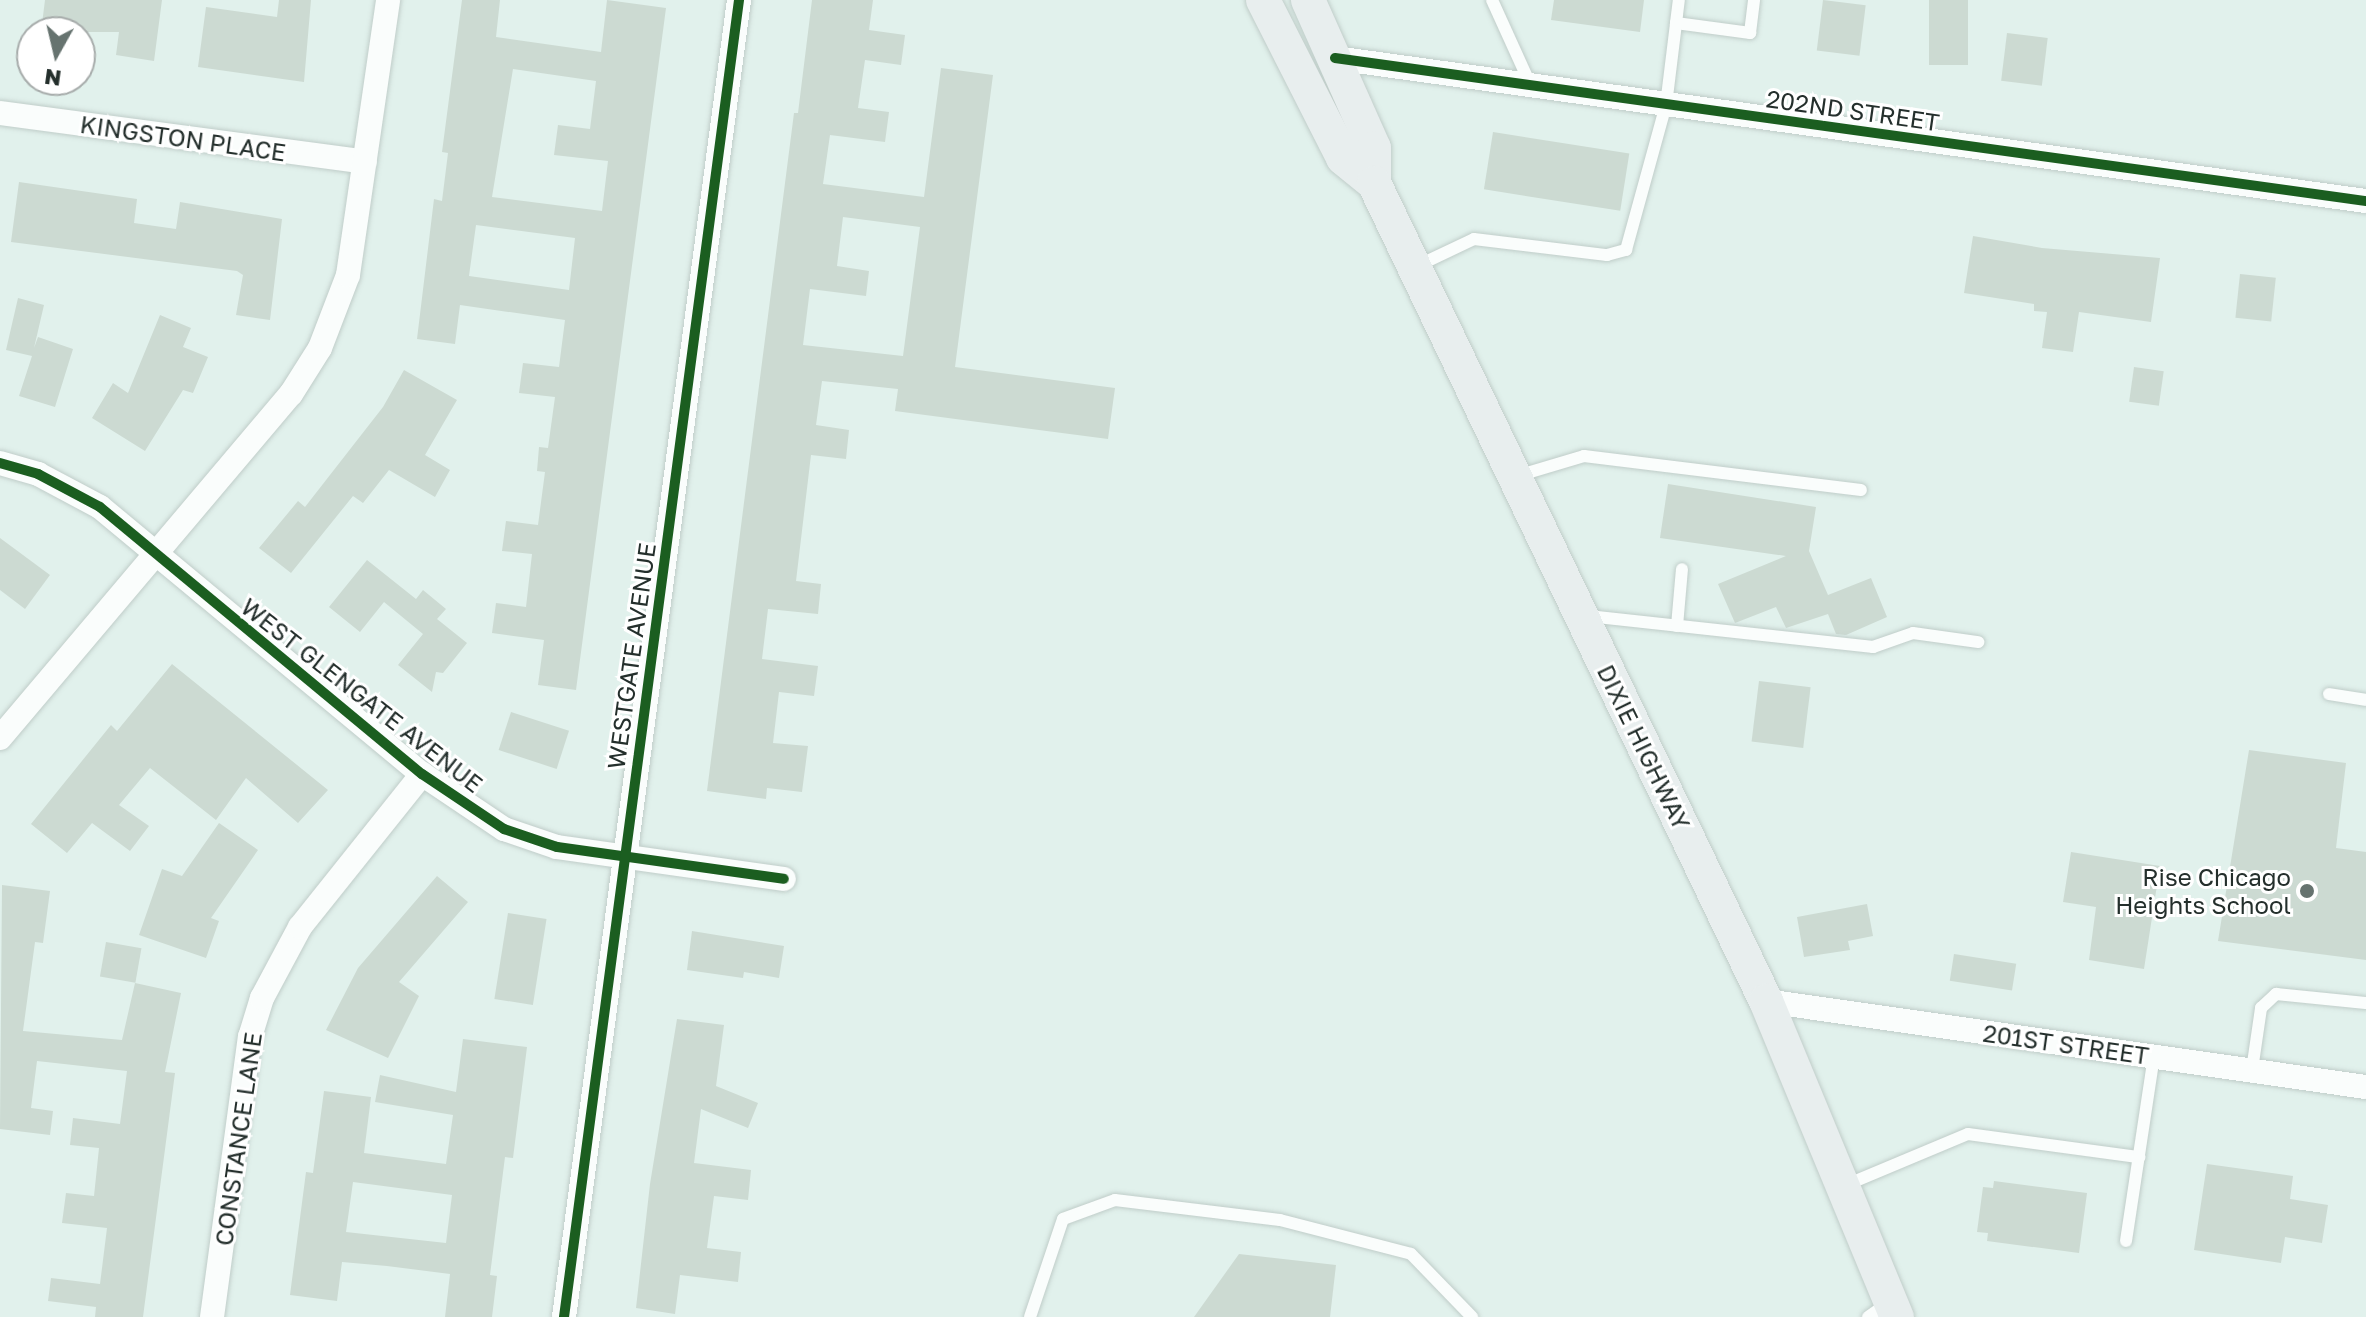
<!DOCTYPE html>
<style>
body{margin:0}
#map{position:relative;width:2366px;height:1317px;overflow:hidden;background:#e1f1ec;font-family:"Golos Text",sans-serif}
div>[style]{position:absolute}
[style*='--x']{left:calc(var(--x)*1px);top:calc(var(--y)*1px);width:calc(var(--w)*1px);rotate:calc(var(--a)*1deg)}
.building>*{inset:0;background:#ccdad2;transform-origin:0 0}
.roads{filter:drop-shadow(0 0 2px #c0cdc9) drop-shadow(0 0 2px #c0cdc9)}
.service>*{height:12px;margin:-6px;padding:0 6px;transform-origin:6px;border-radius:6px;background:#fafdfc}
.minor>*{height:24px;margin:-12px;padding:0 12px;transform-origin:12px;border-radius:12px;background:#fafdfc}
.secondary>*{height:34px;margin:-17px;padding:0 17px;transform-origin:17px;border-radius:17px;background:#e8eeee}
.cycleway>*{height:10px;margin:-5px;padding:0 5px;transform-origin:5px;border-radius:5px;background:#1b5e20}
.dots>*{width:22px;height:22px;translate:-50% -50%;box-sizing:border-box;border:4px solid #fff;border-radius:50%}
span{translate:-50% -50%;white-space:nowrap;text-align:center;line-height:1.15;-webkit-text-stroke:6px #fff;paint-order:stroke}
.street-label{font-size:24px;color:#242f2c}
.poi-label{font-size:24px;color:#242f2c}
.right{translate:-100% -50%;text-align:right}
.north{position:absolute;left:16px;top:16px;width:80px;height:80px;box-sizing:border-box;background:#fff;border:2px solid #a7acab;border-radius:50%;rotate:188deg;font-size:22px;font-weight:700;line-height:32px;text-align:center;color:#242f2c}
.north::after{content:'';display:block;margin:auto;width:28px;height:36px;background:#66736f;clip-path:polygon(50% 0,100% 100%,50% 72%,0 100%)}
</style>
<div id="map">
<div class="building">
<i style="clip-path:polygon(45px 0,162px 0,154px 61px,116px 55px,119px 32px,41px 32px)"></i>
<i style="clip-path:polygon(279px 0,311px 0,304px 82px,198px 67px,206px 7px,277px 17px)"></i>
<i style="clip-path:polygon(evenodd,462px 0,500px 0,496px 37px,601px 52px,607px 0,666px 8px,576px 690px,538px 685px,544px 640px,492px 633px,496px 603px,526px 607px,532px 554px,502px 551px,506px 521px,538px 525px,545px 472px,537px 471px,539px 447px,548px 448px,555px 397px,519px 393px,523px 363px,559px 367px,565px 320px,460px 305px,455px 344px,417px 339px,434px 199px,442px 201px,448px 153px,442px 152px,462px 0,513px 69px,596px 81px,590px 129px,558px 125px,554px 155px,608px 161px,602px 211px,492px 197px,513px 69px,462px 0,476px 225px,575px 238px,569px 290px,469px 276px,476px 225px)"></i>
<i style="clip-path:polygon(evenodd,812px 0,873px 0,869px 30px,905px 35px,901px 65px,865px 60px,858px 108px,889px 112px,885px 142px,830px 135px,823px 184px,924px 197px,941px 68px,993px 75px,955px 367px,1115px 388px,1108px 439px,895px 411px,898px 389px,822px 381px,816px 425px,849px 430px,846px 459px,811px 455px,796px 581px,821px 584px,818px 614px,768px 609px,762px 659px,818px 666px,814px 696px,779px 692px,773px 743px,808px 746px,802px 792px,767px 788px,766px 799px,707px 791px,794px 113px,798px 113px,812px 0,843px 217px,920px 227px,903px 356px,803px 345px,810px 289px,866px 296px,869px 271px,837px 266px,843px 217px)"></i>
<i style="clip-path:polygon(1554px 0,1644px 0,1640px 32px,1551px 20px)"></i>
<i style="left:1823px;top:0;width:43px;height:51px;rotate:7deg"></i>
<i style="left:1929px;top:0;width:39px;height:65px"></i>
<i style="left:2007px;top:33px;width:41px;height:48px;rotate:7deg"></i>
<i style="left:1493px;top:132px;width:138px;height:58px;rotate:9deg"></i>
<i style="clip-path:polygon(19px 182px,137px 199px,134px 223px,176px 229px,180px 202px,282px 219px,270px 320px,236px 315px,243px 275px,237px 271px,11px 242px)"></i>
<i style="clip-path:polygon(1973px 236px,2042px 248px,2160px 258px,2151px 322px,2079px 312px,2073px 352px,2042px 348px,2047px 312px,2034px 311px,2034px 304px,1964px 293px)"></i>
<i style="left:2240px;top:274px;width:36px;height:44px;rotate:6deg"></i>
<i style="clip-path:polygon(18px 298px,44px 305px,34px 348px,38px 337px,73px 349px,55px 407px,19px 396px,32px 356px,6px 350px)"></i>
<i style="clip-path:polygon(160px 315px,191px 328px,183px 347px,208px 357px,193px 393px,183px 390px,145px 451px,92px 418px,113px 383px,128px 393px)"></i>
<i style="left:2134px;top:367px;width:30px;height:35px;rotate:8deg"></i>
<i style="clip-path:polygon(404px 370px,457px 400px,425px 455px,450px 470px,435px 497px,389px 470px,363px 503px,353px 496px,291px 573px,259px 548px,298px 501px,305px 507px,383px 407px)"></i>
<i style="clip-path:polygon(1668px 484px,1816px 507px,1809px 551px,1828px 595px,1871px 578px,1887px 617px,1846px 635px,1836px 634px,1828px 614px,1786px 628px,1776px 607px,1735px 623px,1718px 584px,1786px 556px,1660px 538px)"></i>
<i style="clip-path:polygon(0 538px,50px 575px,25px 609px,0 590px)"></i>
<i style="clip-path:polygon(367px 560px,416px 599px,423px 590px,446px 609px,437px 619px,467px 643px,443px 673px,436px 672px,432px 692px,398px 665px,423px 634px,384px 602px,360px 632px,329px 607px)"></i>
<i style="clip-path:polygon(172px 664px,328px 790px,298px 823px,246px 778px,216px 820px,150px 768px,119px 805px,149px 826px,130px 851px,92px 823px,67px 853px,31px 824px,111px 725px,117px 731px)"></i>
<i style="left:1759px;top:681px;width:52px;height:61px;rotate:7deg"></i>
<i style="left:511px;top:712px;width:61px;height:40px;rotate:18deg"></i>
<i style="clip-path:polygon(2249px 750px,2346px 763px,2336px 848px,2366px 852px,2366px 960px,2218px 941px)"></i>
<i style="clip-path:polygon(219px 823px,258px 850px,211px 918px,219px 921px,206px 958px,139px 935px,162px 869px,182px 876px)"></i>
<i style="clip-path:polygon(2071px 852px,2160px 866px,2144px 969px,2089px 960px,2096px 907px,2063px 902px)"></i>
<i style="clip-path:polygon(437px 876px,468px 902px,399px 982px,419px 996px,388px 1058px,326px 1030px,358px 968px)"></i>
<i style="clip-path:polygon(2px 885px,50px 891px,43px 943px,35px 942px,23px 1031px,122px 1040px,135px 983px,181px 993px,165px 1072px,175px 1073px,143px 1317px,95px 1317px,96px 1307px,48px 1301px,51px 1278px,100px 1284px,107px 1228px,62px 1223px,66px 1193px,94px 1196px,99px 1148px,70px 1145px,73px 1118px,120px 1124px,127px 1071px,37px 1061px,31px 1108px,53px 1111px,50px 1135px,0 1129px)"></i>
<i style="clip-path:polygon(1867px 904px,1873px 936px,1848px 941px,1850px 950px,1804px 957px,1797px 917px)"></i>
<i style="left:508px;top:913px;width:39px;height:87px;rotate:9deg"></i>
<i style="clip-path:polygon(692px 931px,784px 946px,779px 978px,744px 972px,743px 978px,687px 970px)"></i>
<i style="left:106px;top:942px;width:36px;height:35px;rotate:10deg"></i>
<i style="left:1954px;top:954px;width:63px;height:27px;rotate:9deg"></i>
<i style="clip-path:polygon(677px 1019px,724px 1025px,716px 1086px,758px 1103px,748px 1128px,701px 1109px,694px 1163px,751px 1170px,748px 1200px,714px 1196px,707px 1248px,741px 1252px,738px 1282px,680px 1275px,675px 1314px,636px 1308px,650px 1184px)"></i>
<i style="clip-path:polygon(evenodd,463px 1039px,527px 1047px,513px 1158px,505px 1157px,490px 1275px,497px 1276px,492px 1317px,445px 1317px,450px 1274px,387px 1266px,342px 1262px,337px 1301px,290px 1295px,306px 1172px,313px 1173px,324px 1091px,371px 1097px,364px 1153px,446px 1164px,453px 1115px,375px 1102px,380px 1075px,456px 1092px,463px 1039px,353px 1182px,452px 1195px,446px 1243px,346px 1232px,353px 1182px)"></i>
<i style="clip-path:polygon(2207px 1164px,2293px 1176px,2290px 1199px,2328px 1205px,2322px 1243px,2285px 1237px,2281px 1263px,2194px 1250px)"></i>
<i style="clip-path:polygon(1994px 1181px,2087px 1193px,2079px 1253px,1987px 1241px,1988px 1233px,1977px 1232px,1983px 1187px,1993px 1188px)"></i>
<i style="clip-path:polygon(1239px 1254px,1336px 1265px,1330px 1317px,1194px 1317px)"></i>
</div>
<div class="roads">
<div class="service">
<i style="--x:1492;--y:0;--w:94;--a:65.6"></i>
<i style="--x:1676;--y:23;--w:23;--a:-83"></i>
<i style="--x:1415;--y:267;--w:65;--a:-25.4"></i>
<i style="--x:1474;--y:239;--w:134;--a:6.9"></i>
<i style="--x:1607;--y:255;--w:20;--a:-15"></i>
<i style="--x:1626;--y:250;--w:150;--a:-74.6"></i>
<i style="--x:1666;--y:105;--w:83;--a:-83"></i>
<i style="--x:1676;--y:23;--w:75;--a:7.7"></i>
<i style="--x:1750;--y:33;--w:33;--a:-83"></i>
<i style="--x:1517;--y:476;--w:70;--a:-16.6"></i>
<i style="--x:1584;--y:456;--w:279;--a:7"></i>
<i style="--x:1588;--y:616;--w:287;--a:6.2"></i>
<i style="--x:1873;--y:647;--w:42;--a:-19.3"></i>
<i style="--x:1913;--y:633;--w:66;--a:7.9"></i>
<i style="--x:1677;--y:626;--w:57;--a:-85"></i>
<i style="--x:2329;--y:694;--w:37;--a:9"></i>
<i style="--x:2252;--y:1070;--w:63;--a:-81.7"></i>
<i style="--x:2261;--y:1008;--w:21;--a:-43"></i>
<i style="--x:2276;--y:994;--w:90;--a:5.7"></i>
<i style="--x:1846;--y:1185;--w:132;--a:-22.7"></i>
<i style="--x:1968;--y:1134;--w:173;--a:7.7"></i>
<i style="--x:2126;--y:1241;--w:187;--a:-81.4"></i>
<i style="--x:1030;--y:1317;--w:103;--a:-71.4"></i>
<i style="--x:1063;--y:1219;--w:55;--a:-20.1"></i>
<i style="--x:1115;--y:1200;--w:166;--a:6.9"></i>
<i style="--x:1280;--y:1220;--w:135;--a:14.5"></i>
<i style="--x:1411;--y:1254;--w:88;--a:45.9"></i>
<i style="--x:1868;--y:1317;--w:24;--a:-35"></i>
</div>
<div class="minor">
<i style="--x:1335;--y:58;--w:1041;--a:7.9"></i>
<i style="--x:0;--y:113;--w:368;--a:7.6"></i>
<i style="--x:0;--y:463;--w:40;--a:16"></i>
<i style="--x:38;--y:474;--w:70;--a:28"></i>
<i style="--x:100;--y:507;--w:418;--a:39.7"></i>
<i style="--x:422;--y:774;--w:99;--a:33.9"></i>
<i style="--x:504;--y:829;--w:56;--a:18.8"></i>
<i style="--x:557;--y:847;--w:229;--a:8"></i>
<i style="--x:0;--y:738;--w:451;--a:-49.8"></i>
<i style="--x:291;--y:394;--w:54;--a:-57.8"></i>
<i style="--x:320;--y:348;--w:78;--a:-69"></i>
<i style="--x:348;--y:275;--w:278;--a:-81.7"></i>
<i style="--x:1766;--y:1001;--w:606;--a:8.16"></i>
<i style="--x:212;--y:1317;--w:283;--a:-82.3"></i>
<i style="--x:250;--y:1037;--w:41;--a:-72.9"></i>
<i style="--x:262;--y:998;--w:81;--a:-61.8"></i>
<i style="--x:300;--y:927;--w:196;--a:-51.4"></i>
<i style="--x:564;--y:1317;--w:1329;--a:-82.43"></i>
</div>
<div class="secondary">
<i style="--x:1263;--y:0;--w:177;--a:63.1"></i>
<i style="--x:1343;--y:158;--w:40;--a:39"></i>
<i style="--x:1308;--y:0;--w:162;--a:66"></i>
<i style="--x:1374;--y:148;--w:35;--a:90"></i>
<i style="--x:1374;--y:183;--w:907;--a:64.4"></i>
<i style="--x:1766;--y:1001;--w:342;--a:67.5"></i>
</div>
</div>
<div class="cycleway">
<i style="--x:1335;--y:58;--w:1041;--a:7.9"></i>
<i style="--x:0;--y:463;--w:40;--a:16"></i>
<i style="--x:38;--y:474;--w:70;--a:28"></i>
<i style="--x:100;--y:507;--w:418;--a:39.7"></i>
<i style="--x:422;--y:774;--w:99;--a:33.9"></i>
<i style="--x:504;--y:829;--w:56;--a:18.8"></i>
<i style="--x:557;--y:847;--w:229;--a:8"></i>
<i style="--x:564;--y:1317;--w:1329;--a:-82.43"></i>
</div>
<div class="dots">
<i style="left:2307px;top:891px;background:#66736f"></i>
</div>
<div class="street-label">
<span style="left:1853px;top:110px;rotate:8deg">202ND STREET</span>
<span style="left:183px;top:138px;rotate:8deg">KINGSTON PLACE</span>
<span style="left:631px;top:656px;rotate:-82deg">WESTGATE AVENUE</span>
<span style="left:362px;top:695px;rotate:38deg">WEST GLENGATE AVENUE</span>
<span style="left:1644px;top:747px;rotate:64deg">DIXIE HIGHWAY</span>
<span style="left:2066px;top:1044px;rotate:8deg">201ST STREET</span>
<span style="left:238px;top:1139px;rotate:-82deg">CONSTANCE LANE</span>
</div>
<div class="poi-label">
<span class="right" style="left:2291px;top:891px">Rise Chicago<br>Heights School</span>
</div>
<div class="north">N</div>
</div>
